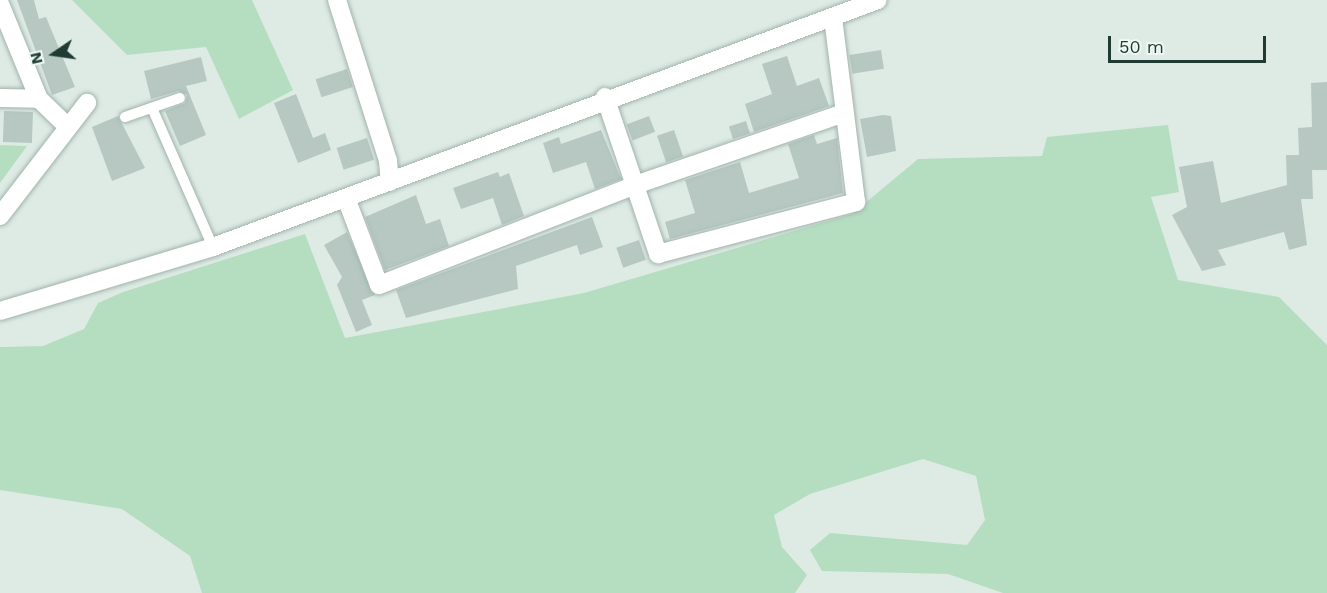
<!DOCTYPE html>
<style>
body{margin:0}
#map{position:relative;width:1327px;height:593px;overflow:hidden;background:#deebe5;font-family:"Work Sans",sans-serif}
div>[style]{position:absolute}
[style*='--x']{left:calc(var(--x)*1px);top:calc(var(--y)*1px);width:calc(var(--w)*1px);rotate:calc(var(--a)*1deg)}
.green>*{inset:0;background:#b5dec1}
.building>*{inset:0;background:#b6c8c1;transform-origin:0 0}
.roads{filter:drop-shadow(0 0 2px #a1b3ac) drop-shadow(0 0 2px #a1b3ac)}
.service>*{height:10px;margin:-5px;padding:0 5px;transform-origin:5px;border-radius:5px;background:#fff}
.minor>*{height:18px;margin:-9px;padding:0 9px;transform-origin:9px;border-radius:9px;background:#fff}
.tertiary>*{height:18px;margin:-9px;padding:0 9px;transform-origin:9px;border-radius:9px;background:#fff}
span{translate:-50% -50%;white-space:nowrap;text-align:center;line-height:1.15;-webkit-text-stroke:4.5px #eff7f3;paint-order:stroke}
.north{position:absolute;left:24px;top:24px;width:60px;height:60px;-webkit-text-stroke:4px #eff7f3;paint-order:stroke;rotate:257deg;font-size:16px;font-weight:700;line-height:24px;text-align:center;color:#1f3b34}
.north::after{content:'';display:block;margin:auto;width:21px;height:27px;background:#1f3b34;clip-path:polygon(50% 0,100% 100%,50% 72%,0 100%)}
.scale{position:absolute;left:1108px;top:36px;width:158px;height:27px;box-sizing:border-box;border:3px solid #1f3b34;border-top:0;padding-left:8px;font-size:18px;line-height:21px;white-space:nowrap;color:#1f3b34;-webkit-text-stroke:4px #eff7f3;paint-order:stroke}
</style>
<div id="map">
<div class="green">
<i style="clip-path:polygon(72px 0,252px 0,293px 90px,239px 119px,206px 47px,127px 55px)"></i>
<i style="clip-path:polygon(1168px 125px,1179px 192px,1151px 197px,1178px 280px,1279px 297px,1327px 345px,1327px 593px,1003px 593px,948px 574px,822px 571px,810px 550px,830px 533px,967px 545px,985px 520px,976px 476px,923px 459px,810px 494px,774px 515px,782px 547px,807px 575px,795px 593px,202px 593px,190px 556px,122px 509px,0 490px,0 347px,43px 346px,84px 329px,98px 303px,123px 292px,305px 234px,345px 338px,584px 293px,852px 214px,918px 159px,1042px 156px,1047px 137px)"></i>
<i style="clip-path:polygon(0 145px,27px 146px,0 183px)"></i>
</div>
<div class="building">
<i style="clip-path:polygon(17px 0,34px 0,39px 19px,46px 17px,75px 87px,52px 95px)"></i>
<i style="left:881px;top:50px;width:19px;height:32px;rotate:81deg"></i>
<i style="clip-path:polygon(787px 56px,797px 86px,819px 78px,829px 106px,754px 132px,745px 104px,772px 94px,762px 64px)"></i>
<i style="clip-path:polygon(201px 57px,207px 81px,186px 86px,206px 135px,180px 146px,165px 111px,185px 103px,187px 95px,178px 91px,151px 99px,144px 71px)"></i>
<i style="left:347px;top:69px;width:19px;height:33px;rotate:72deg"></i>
<i style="clip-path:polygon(1327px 82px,1327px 170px,1312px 170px,1313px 199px,1301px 199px,1307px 245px,1289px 250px,1284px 232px,1218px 250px,1226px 265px,1202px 271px,1172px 215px,1187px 207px,1179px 167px,1213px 161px,1221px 203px,1287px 185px,1286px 155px,1299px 155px,1298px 128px,1312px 127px,1311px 83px)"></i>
<i style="clip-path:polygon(296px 94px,313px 138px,325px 133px,331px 150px,298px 163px,274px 103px)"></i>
<i style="left:4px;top:111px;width:29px;height:31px;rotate:2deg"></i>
<i style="clip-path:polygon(883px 115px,891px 116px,896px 151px,867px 157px,860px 119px)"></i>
<i style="clip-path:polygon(118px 116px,145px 168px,112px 181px,92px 127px)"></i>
<i style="left:649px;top:116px;width:17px;height:24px;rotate:69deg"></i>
<i style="left:746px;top:121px;width:13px;height:18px;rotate:72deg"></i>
<i style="clip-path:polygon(601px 130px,621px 179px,595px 189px,586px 162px,553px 173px,543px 143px,559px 137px,561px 144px)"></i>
<i style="left:674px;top:130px;width:28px;height:18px;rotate:71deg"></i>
<i style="clip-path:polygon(814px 135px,817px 144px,837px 138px,843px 193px,670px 239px,665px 222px,695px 213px,685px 180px,740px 162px,749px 193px,799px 178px,788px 144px)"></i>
<i style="left:367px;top:138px;width:23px;height:32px;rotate:72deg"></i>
<i style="clip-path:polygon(498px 172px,500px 177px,509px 173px,524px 216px,502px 225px,493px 198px,461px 209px,453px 188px)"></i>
<i style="clip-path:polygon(416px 195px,426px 224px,440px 219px,449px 246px,385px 270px,365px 217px)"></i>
<i style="clip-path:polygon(592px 217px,603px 247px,580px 255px,577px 245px,516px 266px,518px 289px,406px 318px,396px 290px)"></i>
<i style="clip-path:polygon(347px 232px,375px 295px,362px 300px,372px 325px,356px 332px,337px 285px,342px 277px,324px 245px)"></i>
<i style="left:639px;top:240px;width:21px;height:24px;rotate:71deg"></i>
</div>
<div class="roads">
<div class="service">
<i style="--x:152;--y:108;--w:152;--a:66.3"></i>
<i style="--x:125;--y:117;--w:58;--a:-19.1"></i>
</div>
<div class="minor">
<i style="--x:337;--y:0;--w:169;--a:72.4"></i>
<i style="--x:388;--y:161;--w:21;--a:85"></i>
<i style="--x:0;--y:4;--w:103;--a:67.7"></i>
<i style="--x:39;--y:99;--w:40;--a:44"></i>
<i style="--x:605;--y:97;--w:166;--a:71.3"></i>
<i style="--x:658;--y:254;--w:205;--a:-14.7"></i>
<i style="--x:856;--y:202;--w:186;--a:-97.1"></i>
<i style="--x:0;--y:98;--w:39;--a:1"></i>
<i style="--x:346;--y:198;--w:93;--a:69.2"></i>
<i style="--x:379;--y:285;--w:275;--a:-21.3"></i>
<i style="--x:635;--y:185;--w:221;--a:-19"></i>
<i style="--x:0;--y:216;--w:143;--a:-52.4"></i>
</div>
<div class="tertiary">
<i style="--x:0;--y:311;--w:222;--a:-16.7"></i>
<i style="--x:213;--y:247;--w:709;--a:-20.38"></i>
</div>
</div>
<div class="north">N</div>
<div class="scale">50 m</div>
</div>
